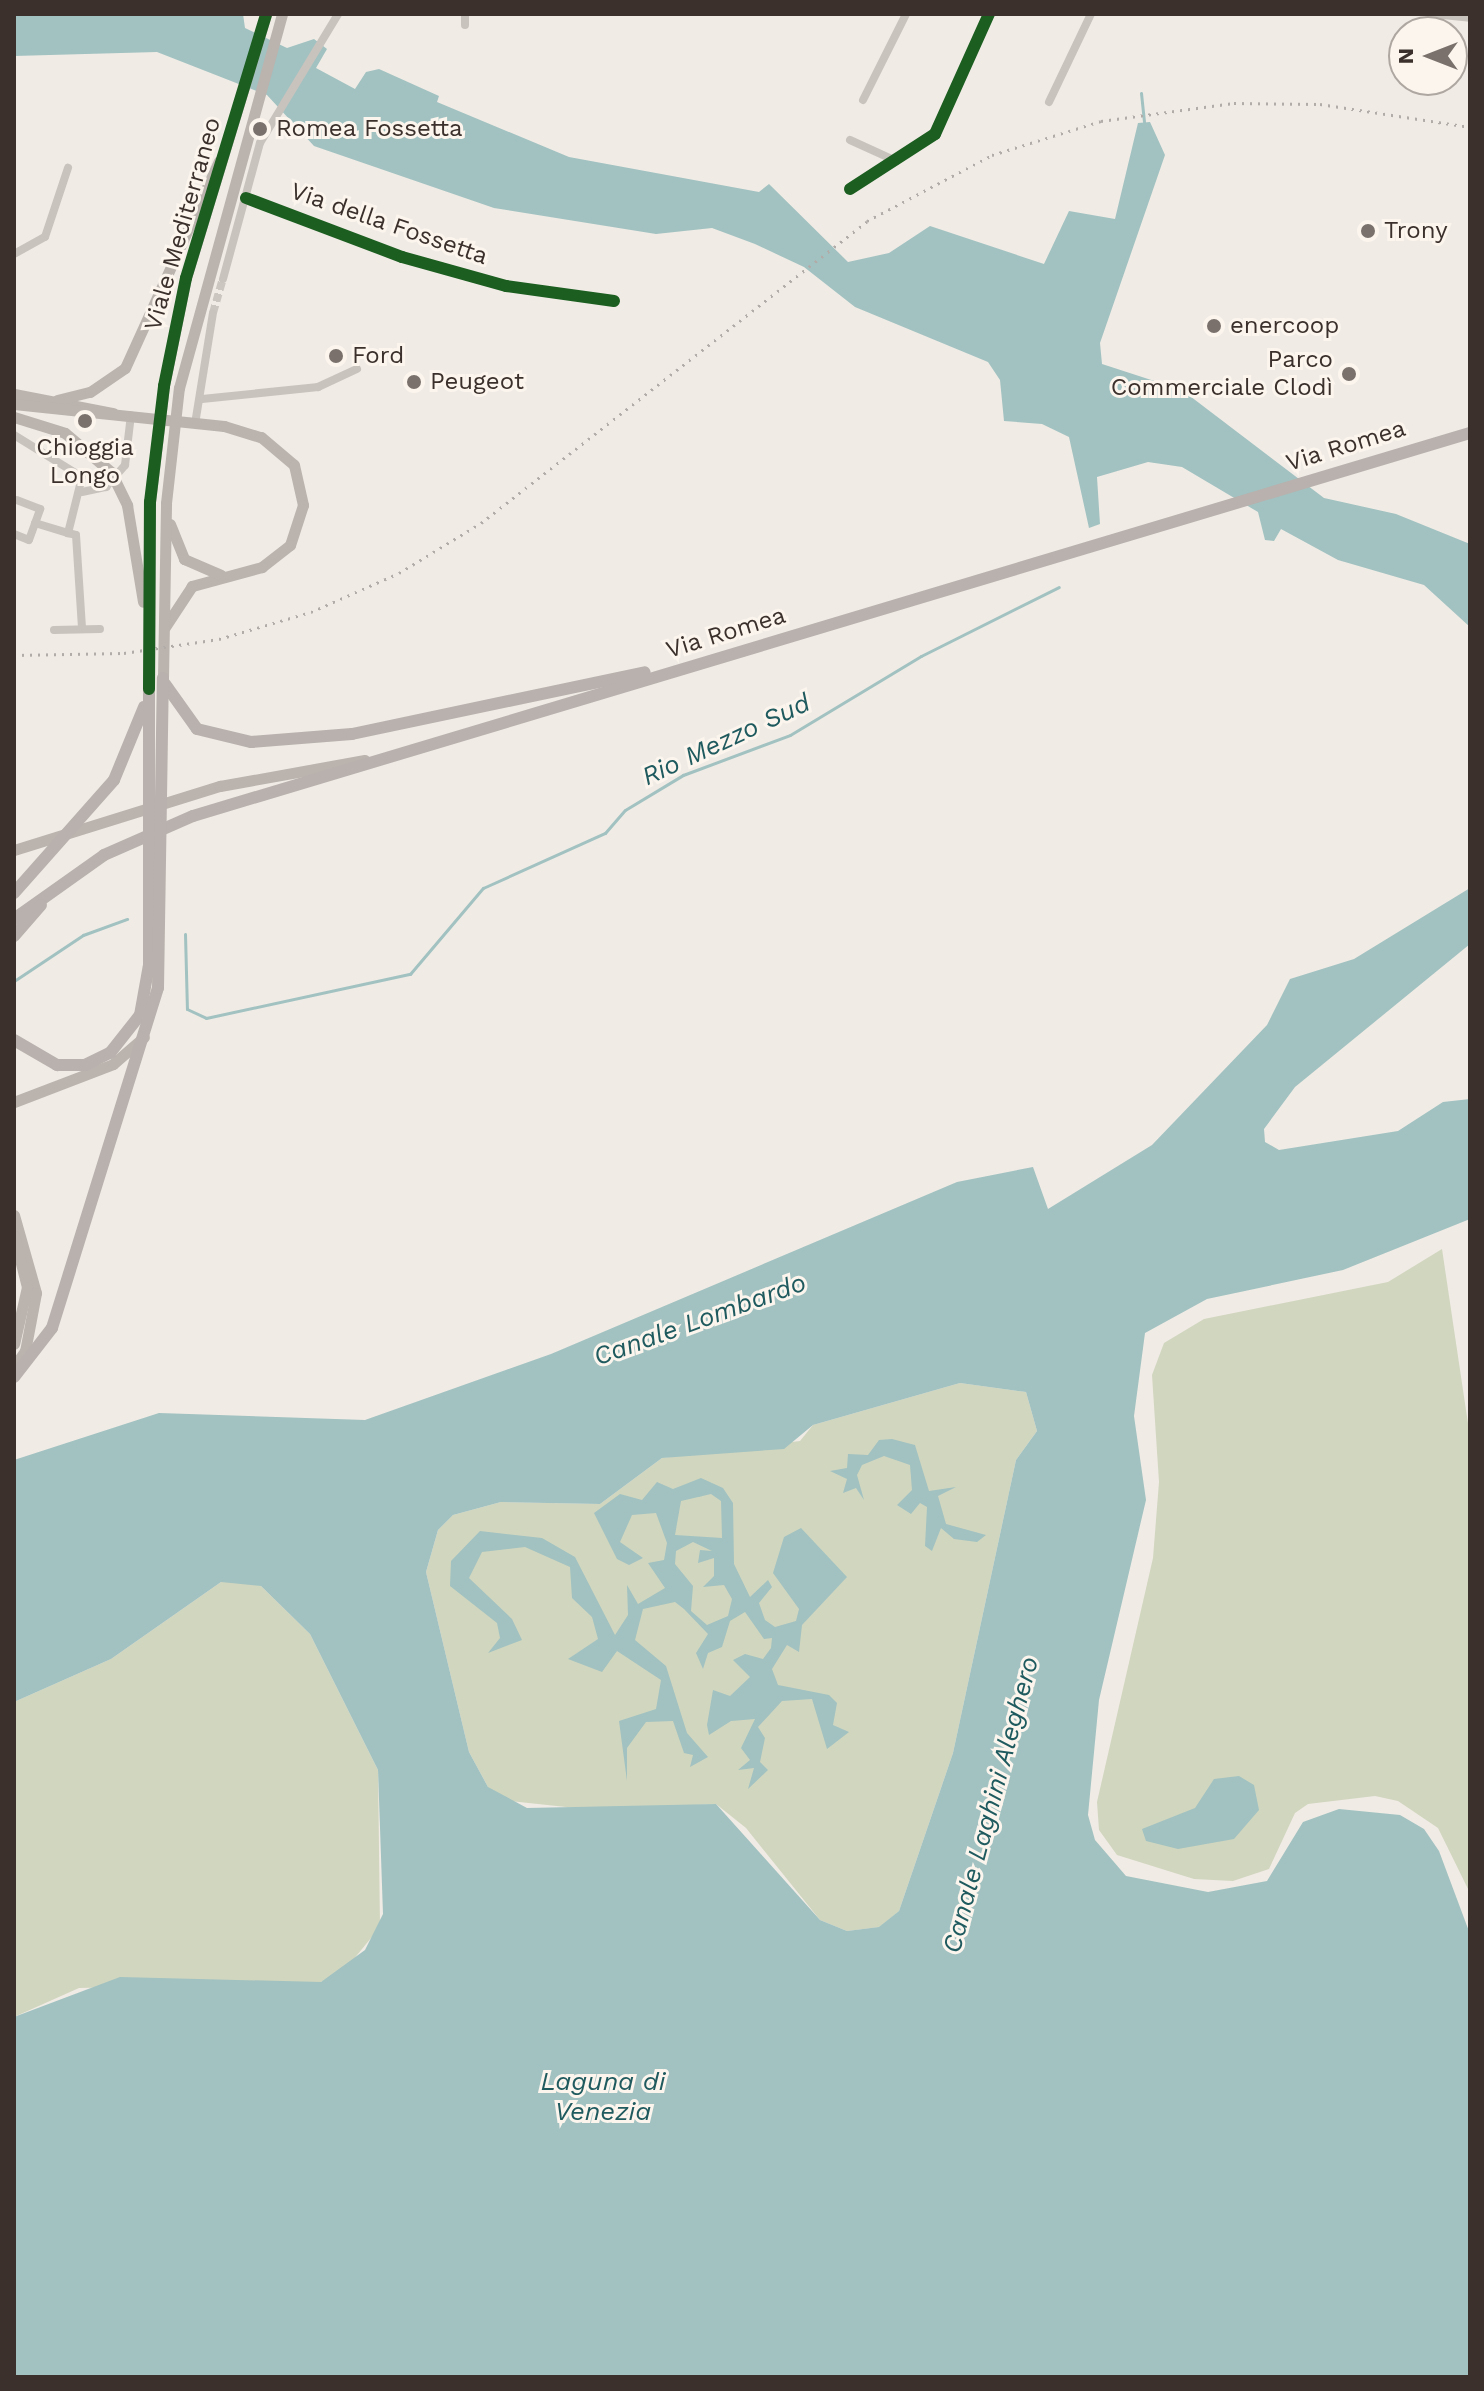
<!DOCTYPE html>
<meta charset="utf-8">
<style>
body{margin:0}
#map{position:relative;width:1484px;height:2391px;overflow:hidden;background:#f0ebe5;font-family:"Work Sans",sans-serif}
div>[style]{position:absolute}
[style*='--x']{left:calc(var(--x)*1px);top:calc(var(--y)*1px);width:calc(var(--w)*1px);rotate:calc(var(--a)*1deg)}
.green>*{inset:0;background:#d1d6bf}
.water>*{inset:0;background:#a1c2c1}
.stream>*{height:3px;margin:-1.5px;padding:0 1.5px;transform-origin:1.5px;border-radius:1.5px;background:#a1c2c1}
.street-tunnel>*{height:8px;margin-top:-4px;transform-origin:0;background:repeating-linear-gradient(90deg,#ccc6c0 0 8px,transparent 0 12px)}
.street>*{height:8px;margin:-4px;padding:0 4px;transform-origin:4px;border-radius:4px;background:#c9c3be}
.secondary>*{height:11px;margin:-5.5px;padding:0 5.5px;transform-origin:5.5px;border-radius:5.5px;background:#bab3ae}
.primary>*{height:12px;margin:-6px;padding:0 6px;transform-origin:6px;border-radius:6px;background:#b8b1ad}
.rail>*{height:3px;margin-top:-1.5px;transform-origin:0;background:repeating-linear-gradient(90deg,#b1aca8 0 2px,transparent 0 8px)}
.cycleway>*{height:12px;margin:-6px;padding:0 6px;transform-origin:6px;border-radius:6px;background:#1b5e20}
.dots>*{width:22px;height:22px;translate:-50% -50%;box-sizing:border-box;border:4px solid #fbf5ee;border-radius:50%}
span{translate:-50% -50%;white-space:nowrap;text-align:center;line-height:1.15;-webkit-text-stroke:6px #fbf5ee;paint-order:stroke}
.poi-label{font-size:24px;color:#3b302b}
.left{translate:0 -50%;text-align:left}
.right{translate:-100% -50%;text-align:right}
.street-label{font-size:24px;color:#3b302b}
.water-label{font-size:26px;color:#1f5a5e;font-style:italic}
.frame{position:absolute;inset:0;border:16px solid #3b302b;pointer-events:none}
.north{position:absolute;left:1388px;top:16px;width:80px;height:80px;box-sizing:border-box;background:#fbf5ee;border:2px solid #aea6a0;border-radius:50%;rotate:270deg;font-size:22px;font-weight:700;line-height:32px;text-align:center;color:#3b302b}
.north::after{content:'';display:block;margin:auto;width:28px;height:36px;background:#7a716c;clip-path:polygon(50% 0,100% 100%,50% 72%,0 100%)}
</style>
<div id="map">
<div class="green">
<i style="clip-path:polygon(1442px 1249px,1470px 1437px,1470px 1893px,1438px 1828px,1398px 1801px,1375px 1796px,1308px 1804px,1295px 1813px,1269px 1869px,1233px 1881px,1194px 1879px,1117px 1855px,1099px 1830px,1097px 1802px,1153px 1558px,1159px 1482px,1152px 1375px,1164px 1343px,1204px 1319px,1388px 1282px)"></i>
<i style="clip-path:polygon(960px 1383px,1026px 1392px,1037px 1431px,1016px 1460px,953px 1753px,899px 1911px,880px 1927px,847px 1931px,820px 1920px,746px 1828px,716px 1804px,594px 1810px,510px 1801px,14px 2377px,14px 2034px,306px 1997px,351px 1982px,488px 1787px,469px 1752px,426px 1572px,438px 1530px,453px 1515px,501px 1502px,600px 1504px,662px 1458px,800px 1441px,813px 1425px)"></i>
<i style="clip-path:polygon(241px 1580px,261px 1586px,310px 1634px,378px 1770px,380px 1927px,344px 1971px,321px 1982px,79px 1988px,14px 2017px,14px 1702px,111px 1659px,221px 1582px)"></i>
</div>
<div class="water">
<i style="clip-path:polygon(14px 14px,243px 14px,245px 28px,287px 48px,314px 39px,327px 49px,316px 68px,355px 89px,366px 72px,379px 69px,439px 96px,437px 102px,569px 157px,759px 192px,769px 184px,848px 262px,889px 253px,930px 226px,1044px 264px,1069px 211px,1115px 219px,1138px 123px,1150px 122px,1165px 155px,1100px 343px,1102px 364px,1182px 390px,1324px 498px,1396px 514px,1470px 544px,1470px 627px,1424px 585px,1338px 560px,1281px 529px,1274px 541px,1265px 540px,1258px 512px,1182px 467px,1148px 462px,1097px 477px,1100px 524px,1089px 528px,1069px 437px,1042px 424px,1004px 421px,1000px 380px,988px 362px,855px 307px,804px 267px,755px 244px,712px 228px,656px 234px,494px 208px,314px 146px,267px 95px,157px 52px,14px 56px)"></i>
<i style="clip-path:polygon(evenodd,1470px 888px,1470px 944px,1295px 1087px,1264px 1129px,1265px 1142px,1279px 1150px,1398px 1131px,1443px 1102px,1470px 1099px,1470px 1219px,1343px 1270px,1207px 1299px,1145px 1333px,1134px 1416px,1146px 1500px,1099px 1700px,1088px 1815px,1095px 1840px,1126px 1876px,1208px 1892px,1267px 1881px,1303px 1822px,1339px 1809px,1400px 1815px,1424px 1829px,1439px 1851px,1470px 1934px,1470px 2377px,14px 2377px,14px 2017px,120px 1977px,321px 1982px,365px 1950px,383px 1914px,378px 1770px,310px 1634px,261px 1586px,221px 1582px,111px 1659px,14px 1702px,14px 1460px,159px 1413px,365px 1420px,551px 1354px,957px 1182px,1033px 1167px,1048px 1209px,1152px 1145px,1267px 1025px,1290px 979px,1354px 959px,1470px 888px,960px 1383px,1026px 1392px,1037px 1431px,1016px 1460px,953px 1753px,899px 1911px,879px 1927px,847px 1931px,820px 1920px,716px 1804px,527px 1808px,488px 1787px,469px 1752px,426px 1572px,438px 1530px,453px 1515px,501px 1502px,600px 1504px,662px 1458px,784px 1449px,813px 1425px,960px 1383px)"></i>
<i style="clip-path:polygon(892px 1439px,915px 1445px,929px 1491px,956px 1487px,938px 1496px,946px 1524px,986px 1535px,977px 1542px,954px 1539px,941px 1528px,932px 1551px,925px 1546px,927px 1507px,920px 1503px,911px 1514px,897px 1505px,912px 1490px,910px 1465px,884px 1456px,862px 1465px,857px 1475px,864px 1500px,856px 1488px,843px 1493px,847px 1479px,830px 1471px,847px 1468px,848px 1454px,868px 1455px,879px 1440px)"></i>
<i style="clip-path:polygon(evenodd,701px 1478px,723px 1488px,733px 1503px,734px 1564px,750px 1597px,768px 1580px,772px 1587px,759px 1603px,765px 1620px,775px 1627px,796px 1621px,799px 1609px,773px 1573px,784px 1537px,801px 1528px,847px 1577px,802px 1625px,799px 1652px,787px 1645px,772px 1669px,778px 1685px,829px 1695px,837px 1703px,833px 1725px,849px 1732px,827px 1749px,812px 1699px,782px 1701px,758px 1727px,765px 1738px,760px 1762px,768px 1770px,748px 1789px,754px 1768px,738px 1770px,750px 1760px,741px 1748px,755px 1719px,731px 1721px,709px 1735px,707px 1725px,713px 1690px,730px 1696px,750px 1677px,733px 1660px,745px 1654px,763px 1659px,771px 1648px,772px 1638px,764px 1639px,745px 1612px,730px 1621px,722px 1647px,708px 1653px,703px 1669px,696px 1653px,708px 1634px,684px 1609px,675px 1602px,643px 1609px,635px 1640px,666px 1666px,687px 1733px,708px 1757px,690px 1767px,693px 1755px,684px 1753px,673px 1721px,646px 1722px,627px 1748px,627px 1781px,619px 1721px,656px 1709px,661px 1680px,617px 1651px,602px 1672px,568px 1659px,598px 1639px,592px 1617px,572px 1598px,570px 1567px,525px 1547px,482px 1552px,469px 1578px,512px 1619px,522px 1640px,488px 1653px,500px 1638px,497px 1623px,450px 1586px,451px 1561px,480px 1531px,542px 1538px,575px 1557px,615px 1635px,628px 1615px,627px 1585px,638px 1604px,665px 1588px,648px 1563px,664px 1560px,667px 1543px,656px 1513px,632px 1515px,620px 1542px,643px 1558px,629px 1565px,617px 1559px,594px 1513px,620px 1494px,642px 1500px,657px 1482px,673px 1489px,701px 1478px,711px 1494px,721px 1501px,722px 1538px,675px 1535px,681px 1501px,711px 1494px,701px 1478px,693px 1542px,712px 1551px,700px 1550px,698px 1563px,714px 1558px,714px 1576px,703px 1587px,724px 1585px,732px 1599px,728px 1616px,707px 1625px,691px 1611px,693px 1586px,675px 1564px,676px 1551px,693px 1542px)"></i>
<i style="clip-path:polygon(1239px 1776px,1254px 1785px,1259px 1810px,1234px 1839px,1178px 1849px,1146px 1841px,1142px 1829px,1195px 1808px,1214px 1779px)"></i>
</div>
<div class="stream">
<i style="--x:1141;--y:93;--w:29;--a:84"></i>
<i style="--x:185;--y:934;--w:75;--a:88.5"></i>
<i style="--x:187;--y:1009;--w:21;--a:25"></i>
<i style="--x:206;--y:1018;--w:209;--a:-12.2"></i>
<i style="--x:410;--y:974;--w:113;--a:-49.7"></i>
<i style="--x:483;--y:888;--w:134;--a:-24.3"></i>
<i style="--x:605;--y:833;--w:30;--a:-49"></i>
<i style="--x:625;--y:810;--w:68;--a:-31.1"></i>
<i style="--x:683;--y:775;--w:114;--a:-20.5"></i>
<i style="--x:790;--y:735;--w:153;--a:-31.1"></i>
<i style="--x:921;--y:656;--w:154;--a:-26.6"></i>
<i style="--x:14;--y:981;--w:83;--a:-33.7"></i>
<i style="--x:83;--y:935;--w:47;--a:-20"></i>
</div>
<div class="street-tunnel">
<i style="--x:213;--y:313;--w:35;--a:-74"></i>
</div>
<div class="street">
<i style="--x:1433;--y:14;--w:37;--a:6"></i>
<i style="--x:465;--y:25;--w:11;--a:-90"></i>
<i style="--x:863;--y:100;--w:96;--a:-63.4"></i>
<i style="--x:1049;--y:102;--w:98;--a:-64.5"></i>
<i style="--x:850;--y:140;--w:51;--a:24.5"></i>
<i style="--x:850;--y:189;--w:101;--a:-32.9"></i>
<i style="--x:935;--y:134;--w:132;--a:-65.8"></i>
<i style="--x:246;--y:198;--w:167;--a:20.7"></i>
<i style="--x:402;--y:257;--w:108;--a:15.6"></i>
<i style="--x:506;--y:286;--w:109;--a:7.9"></i>
<i style="--x:14;--y:254;--w:35;--a:-29"></i>
<i style="--x:45;--y:237;--w:73;--a:-71.6"></i>
<i style="--x:223;--y:279;--w:141;--a:-74.8"></i>
<i style="--x:260;--y:143;--w:151;--a:-58.8"></i>
<i style="--x:202;--y:399;--w:117;--a:-5.9"></i>
<i style="--x:318;--y:387;--w:43;--a:-24.8"></i>
<i style="--x:195;--y:424;--w:112;--a:-80.8"></i>
<i style="--x:14;--y:435;--w:80;--a:31.7"></i>
<i style="--x:82;--y:477;--w:58;--a:104"></i>
<i style="--x:68;--y:533;--w:8;--a:14"></i>
<i style="--x:76;--y:535;--w:94;--a:86.3"></i>
<i style="--x:82;--y:492;--w:25;--a:-12"></i>
<i style="--x:106;--y:487;--w:29;--a:-49"></i>
<i style="--x:125;--y:465;--w:50;--a:-83.2"></i>
<i style="--x:35;--y:523;--w:34;--a:17"></i>
<i style="--x:14;--y:534;--w:16;--a:22"></i>
<i style="--x:29;--y:540;--w:33;--a:-70"></i>
<i style="--x:40;--y:509;--w:25;--a:-159"></i>
<i style="--x:54;--y:630;--w:46;--a:-1.2"></i>
</div>
<div class="secondary">
<i style="--x:14;--y:394;--w:101;--a:10.9"></i>
<i style="--x:57;--y:400;--w:34;--a:-14"></i>
<i style="--x:90;--y:392;--w:42;--a:-34.4"></i>
<i style="--x:125;--y:368;--w:227;--a:-65.6"></i>
<i style="--x:14;--y:404;--w:211;--a:6"></i>
<i style="--x:224;--y:426;--w:39;--a:17"></i>
<i style="--x:261;--y:437;--w:43;--a:40.3"></i>
<i style="--x:294;--y:465;--w:41;--a:77.3"></i>
<i style="--x:303;--y:505;--w:42;--a:108"></i>
<i style="--x:290;--y:545;--w:36;--a:142"></i>
<i style="--x:262;--y:567;--w:73;--a:164.8"></i>
<i style="--x:192;--y:586;--w:49;--a:123.4"></i>
<i style="--x:14;--y:417;--w:53;--a:17.4"></i>
<i style="--x:65;--y:433;--w:60;--a:40.3"></i>
<i style="--x:111;--y:472;--w:37;--a:64"></i>
<i style="--x:127;--y:505;--w:98;--a:80.6"></i>
<i style="--x:170;--y:524;--w:38;--a:68"></i>
<i style="--x:184;--y:559;--w:40;--a:23.4"></i>
<i style="--x:163;--y:678;--w:175;--a:-89"></i>
<i style="--x:166;--y:503;--w:116;--a:-83.6"></i>
<i style="--x:179;--y:388;--w:388;--a:-74.6"></i>
<i style="--x:149;--y:689;--w:187;--a:-89.7"></i>
<i style="--x:150;--y:502;--w:117;--a:-83.1"></i>
<i style="--x:164;--y:386;--w:110;--a:-78.5"></i>
<i style="--x:186;--y:278;--w:276;--a:-73.1"></i>
<i style="--x:14;--y:850;--w:216;--a:-17.3"></i>
<i style="--x:220;--y:786;--w:147;--a:-10.2"></i>
<i style="--x:14;--y:1102;--w:106;--a:-21"></i>
<i style="--x:113;--y:1064;--w:41;--a:-41.1"></i>
<i style="--x:14;--y:1215;--w:81;--a:74.2"></i>
<i style="--x:36;--y:1293;--w:59;--a:100.7"></i>
<i style="--x:25;--y:1351;--w:19;--a:125"></i>
<i style="--x:14;--y:1236;--w:53;--a:75.7"></i>
<i style="--x:27;--y:1287;--w:58;--a:102.8"></i>
</div>
<div class="primary">
<i style="--x:165;--y:684;--w:55;--a:54.6"></i>
<i style="--x:197;--y:729;--w:56;--a:13.5"></i>
<i style="--x:251;--y:742;--w:101;--a:-4.5"></i>
<i style="--x:352;--y:734;--w:299;--a:-11.9"></i>
<i style="--x:14;--y:893;--w:151;--a:-48.5"></i>
<i style="--x:114;--y:780;--w:79;--a:-67.7"></i>
<i style="--x:14;--y:919;--w:110;--a:-35.4"></i>
<i style="--x:104;--y:855;--w:97;--a:-23.7"></i>
<i style="--x:193;--y:816;--w:1333;--a:-16.7"></i>
<i style="--x:14;--y:936;--w:41;--a:-48.9"></i>
<i style="--x:14;--y:1040;--w:50;--a:30.2"></i>
<i style="--x:57;--y:1065;--w:28;--a:0"></i>
<i style="--x:85;--y:1065;--w:28;--a:-26"></i>
<i style="--x:110;--y:1053;--w:48;--a:-51.7"></i>
<i style="--x:140;--y:1015;--w:51;--a:-79.8"></i>
<i style="--x:149;--y:965;--w:276;--a:-90"></i>
<i style="--x:14;--y:1377;--w:62;--a:-52.2"></i>
<i style="--x:52;--y:1328;--w:356;--a:-72.7"></i>
<i style="--x:158;--y:988;--w:310;--a:-89.1"></i>
</div>
<div class="rail">
<i style="--x:14;--y:655;--w:110;--a:-1"></i>
<i style="--x:124;--y:653;--w:96;--a:-8.4"></i>
<i style="--x:219;--y:639;--w:96;--a:-16.4"></i>
<i style="--x:311;--y:612;--w:96;--a:-23.9"></i>
<i style="--x:399;--y:573;--w:96;--a:-31.4"></i>
<i style="--x:481;--y:523;--w:490;--a:-38"></i>
<i style="--x:867;--y:221;--w:141;--a:-27.8"></i>
<i style="--x:992;--y:155;--w:114;--a:-17.3"></i>
<i style="--x:1101;--y:121;--w:134;--a:-7.7"></i>
<i style="--x:1234;--y:103;--w:86;--a:0.7"></i>
<i style="--x:1320;--y:104;--w:152;--a:8.7"></i>
</div>
<div class="cycleway">
<i style="--x:850;--y:189;--w:101;--a:-32.9"></i>
<i style="--x:935;--y:134;--w:132;--a:-65.8"></i>
<i style="--x:246;--y:198;--w:167;--a:20.7"></i>
<i style="--x:402;--y:257;--w:108;--a:15.6"></i>
<i style="--x:506;--y:286;--w:109;--a:7.9"></i>
<i style="--x:149;--y:689;--w:187;--a:-89.7"></i>
<i style="--x:150;--y:502;--w:117;--a:-83.1"></i>
<i style="--x:164;--y:386;--w:110;--a:-78.5"></i>
<i style="--x:186;--y:278;--w:276;--a:-73.1"></i>
</div>
<div class="dots">
<i style="left:260px;top:129px;background:#7a716c"></i>
<i style="left:1368px;top:231px;background:#7a716c"></i>
<i style="left:1214px;top:326px;background:#7a716c"></i>
<i style="left:336px;top:356px;background:#7a716c"></i>
<i style="left:1349px;top:374px;background:#7a716c"></i>
<i style="left:414px;top:382px;background:#7a716c"></i>
<i style="left:85px;top:421px;background:#7a716c"></i>
</div>
<div class="poi-label">
<span class="left" style="left:276px;top:129px">Romea Fossetta</span>
<span class="left" style="left:1384px;top:231px">Trony</span>
<span class="left" style="left:1230px;top:326px">enercoop</span>
<span class="left" style="left:352px;top:356px">Ford</span>
<span class="right" style="left:1333px;top:374px">Parco<br>Commerciale Clodì</span>
<span class="left" style="left:430px;top:382px">Peugeot</span>
<span style="left:85px;top:462px">Chioggia<br>Longo</span>
</div>
<div class="street-label">
<span style="left:183px;top:224px;rotate:-74deg">Viale Mediterraneo</span>
<span style="left:389px;top:224px;rotate:19deg">Via della Fossetta</span>
<span style="left:1346px;top:446px;rotate:-17deg">Via Romea</span>
<span style="left:726px;top:633px;rotate:-17deg">Via Romea</span>
</div>
<div class="water-label">
<span style="left:726px;top:740px;rotate:-25deg">Rio Mezzo Sud</span>
<span style="left:700px;top:1320px;rotate:-20deg">Canale Lombardo</span>
<span style="left:991px;top:1805px;rotate:-75deg">Canale Laghini Aleghero</span>
<span style="left:603px;top:2097px">Laguna di<br>Venezia</span>
</div>
<div class="frame"></div>
<div class="north">N</div>
</div>
